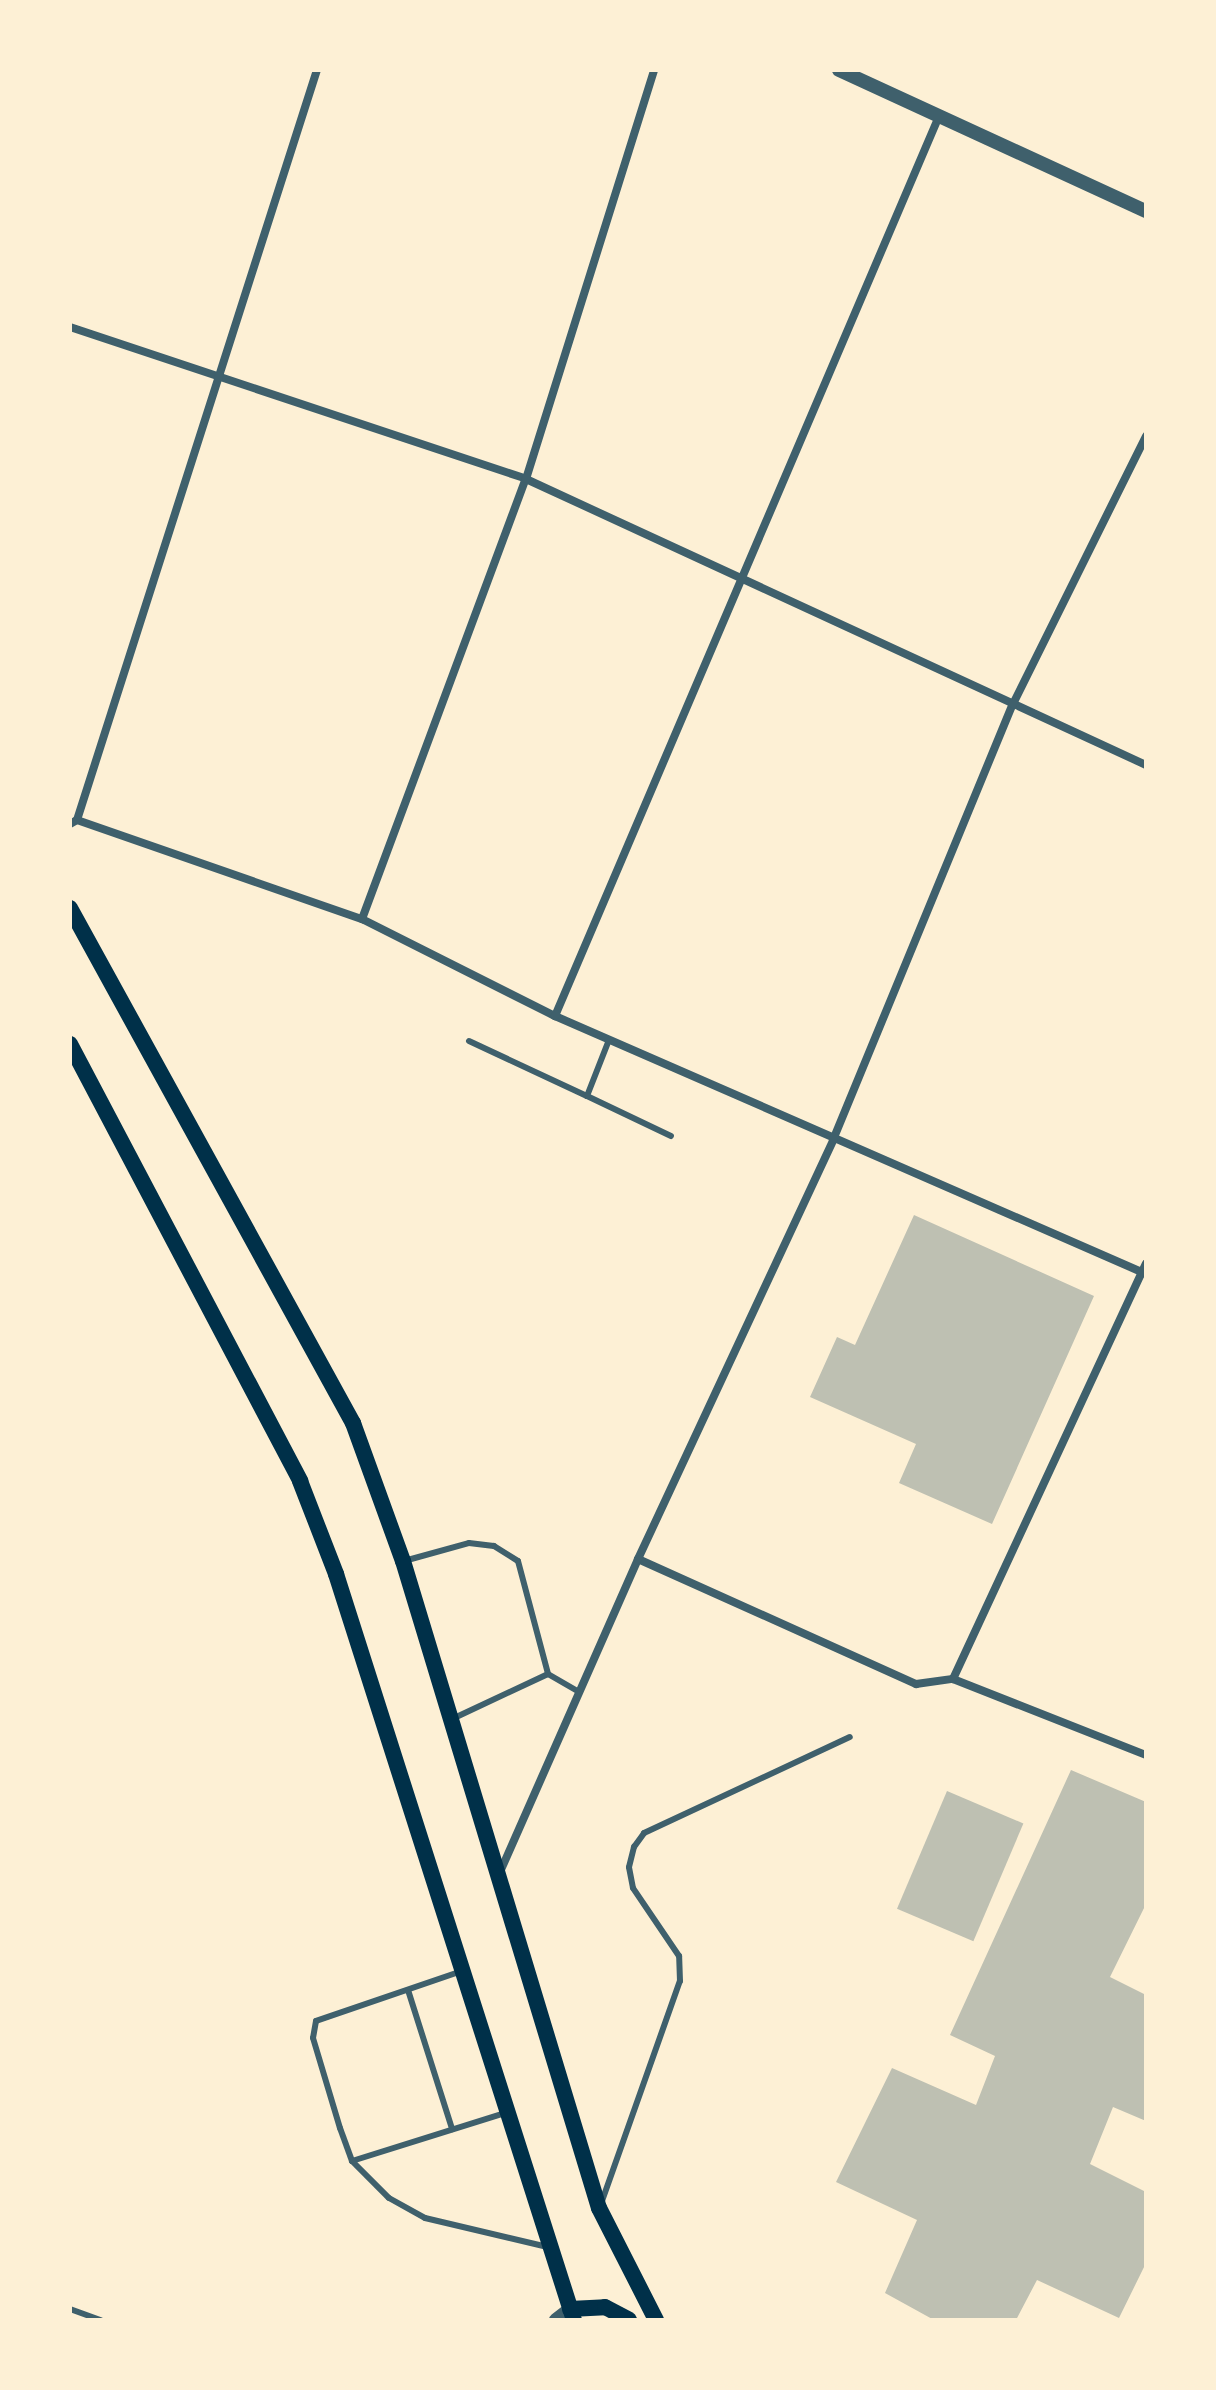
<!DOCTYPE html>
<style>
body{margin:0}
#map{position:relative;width:1216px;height:2390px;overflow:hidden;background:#fdf0d5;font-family:"Noto Sans",sans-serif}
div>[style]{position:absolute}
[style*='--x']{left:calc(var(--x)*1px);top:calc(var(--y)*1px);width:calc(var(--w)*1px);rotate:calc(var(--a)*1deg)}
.building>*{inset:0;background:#bec0b2;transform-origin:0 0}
.service>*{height:6px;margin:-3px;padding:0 3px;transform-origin:3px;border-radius:3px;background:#3f606c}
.minor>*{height:8px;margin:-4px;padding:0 4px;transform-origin:4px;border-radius:4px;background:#3f606c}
.tertiary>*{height:14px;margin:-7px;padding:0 7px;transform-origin:7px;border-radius:7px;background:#3f606c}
.secondary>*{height:16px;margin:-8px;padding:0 8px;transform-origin:8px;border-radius:8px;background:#003049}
span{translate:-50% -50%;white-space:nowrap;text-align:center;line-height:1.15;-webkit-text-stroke:8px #fdf0d5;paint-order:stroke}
.frame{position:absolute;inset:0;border:72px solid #fdf0d5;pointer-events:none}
</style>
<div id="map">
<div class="building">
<i style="clip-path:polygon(914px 1215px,1094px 1296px,992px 1524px,899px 1483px,916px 1444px,810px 1397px,837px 1337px,855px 1345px)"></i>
<i style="clip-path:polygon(1071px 1770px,1146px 1802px,1146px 1904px,1110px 1977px,1146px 1995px,1146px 2121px,1113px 2107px,1090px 2164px,1146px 2192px,1146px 2263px,1119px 2318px,1037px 2280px,1016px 2320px,934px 2320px,885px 2293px,917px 2220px,836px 2182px,892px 2068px,976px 2105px,995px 2056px,950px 2035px)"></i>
<i style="left:947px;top:1791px;width:83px;height:128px;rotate:23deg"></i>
</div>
<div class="service">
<i style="--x:469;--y:1041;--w:130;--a:25"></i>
<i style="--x:587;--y:1096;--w:60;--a:-68.6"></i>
<i style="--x:587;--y:1096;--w:93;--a:25.5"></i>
<i style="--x:404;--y:1561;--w:67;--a:-15.5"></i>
<i style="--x:469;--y:1543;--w:25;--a:7"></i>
<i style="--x:494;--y:1546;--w:28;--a:32"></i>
<i style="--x:518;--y:1561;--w:117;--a:75.1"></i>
<i style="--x:548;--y:1674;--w:106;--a:154.9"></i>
<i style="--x:548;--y:1674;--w:36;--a:30"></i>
<i style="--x:459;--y:1972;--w:151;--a:161.1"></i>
<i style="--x:316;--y:2021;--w:17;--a:100"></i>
<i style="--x:313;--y:2038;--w:94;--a:73.3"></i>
<i style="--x:340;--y:2128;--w:35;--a:70"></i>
<i style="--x:352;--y:2161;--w:160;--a:-17.4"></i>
<i style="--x:408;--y:1990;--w:146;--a:72.4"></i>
<i style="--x:352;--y:2161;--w:52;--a:45"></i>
<i style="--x:389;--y:2198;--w:41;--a:29.1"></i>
<i style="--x:425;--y:2218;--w:126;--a:13.3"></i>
<i style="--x:602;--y:2201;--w:233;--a:-70.5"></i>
<i style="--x:680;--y:1981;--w:25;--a:-92"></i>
<i style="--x:679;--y:1956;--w:82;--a:-124.1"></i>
<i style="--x:633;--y:1888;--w:21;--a:-101"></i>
<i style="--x:629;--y:1867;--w:21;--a:-76"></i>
<i style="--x:634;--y:1847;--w:17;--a:-54"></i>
<i style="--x:644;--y:1833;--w:227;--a:-25"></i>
<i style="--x:70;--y:2309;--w:33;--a:20"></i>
</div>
<div class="minor">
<i style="--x:70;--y:327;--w:481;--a:18.4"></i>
<i style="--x:526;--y:479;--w:683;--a:24.76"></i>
<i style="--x:77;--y:820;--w:302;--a:19.2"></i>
<i style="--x:362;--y:919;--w:216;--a:26.7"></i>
<i style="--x:555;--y:1016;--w:645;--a:23.58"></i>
<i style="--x:70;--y:824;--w:8;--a:-30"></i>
<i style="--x:77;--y:820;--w:787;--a:-72.26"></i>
<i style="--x:362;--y:919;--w:470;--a:-69.6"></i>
<i style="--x:526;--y:479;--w:429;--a:-72.6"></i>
<i style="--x:555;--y:1016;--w:978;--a:-66.89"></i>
<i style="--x:638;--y:1559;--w:305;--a:24.2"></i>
<i style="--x:916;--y:1684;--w:37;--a:-8"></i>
<i style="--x:953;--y:1679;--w:207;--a:21.5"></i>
<i style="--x:953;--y:1679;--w:458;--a:-65.1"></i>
<i style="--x:500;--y:1872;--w:342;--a:-66.2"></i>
<i style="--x:638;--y:1559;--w:462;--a:-65"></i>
<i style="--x:833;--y:1140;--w:472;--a:-67.6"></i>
<i style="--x:1013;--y:704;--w:299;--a:-63.6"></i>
</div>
<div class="tertiary">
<i style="--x:839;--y:70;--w:338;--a:24.7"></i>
<i style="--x:556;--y:2320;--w:18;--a:-38"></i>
</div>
<div class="secondary">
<i style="--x:70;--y:908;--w:588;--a:61.21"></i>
<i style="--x:353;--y:1423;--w:147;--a:70.1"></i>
<i style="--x:403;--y:1561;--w:676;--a:73.15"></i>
<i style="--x:599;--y:2208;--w:126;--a:63"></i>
<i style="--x:70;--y:1044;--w:494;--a:62.2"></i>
<i style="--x:300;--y:1481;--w:100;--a:68.8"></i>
<i style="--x:336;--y:1574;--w:783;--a:72.31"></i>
<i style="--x:570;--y:2309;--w:35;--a:-3"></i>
<i style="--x:605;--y:2307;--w:27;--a:28"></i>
</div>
<div class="frame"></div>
</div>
